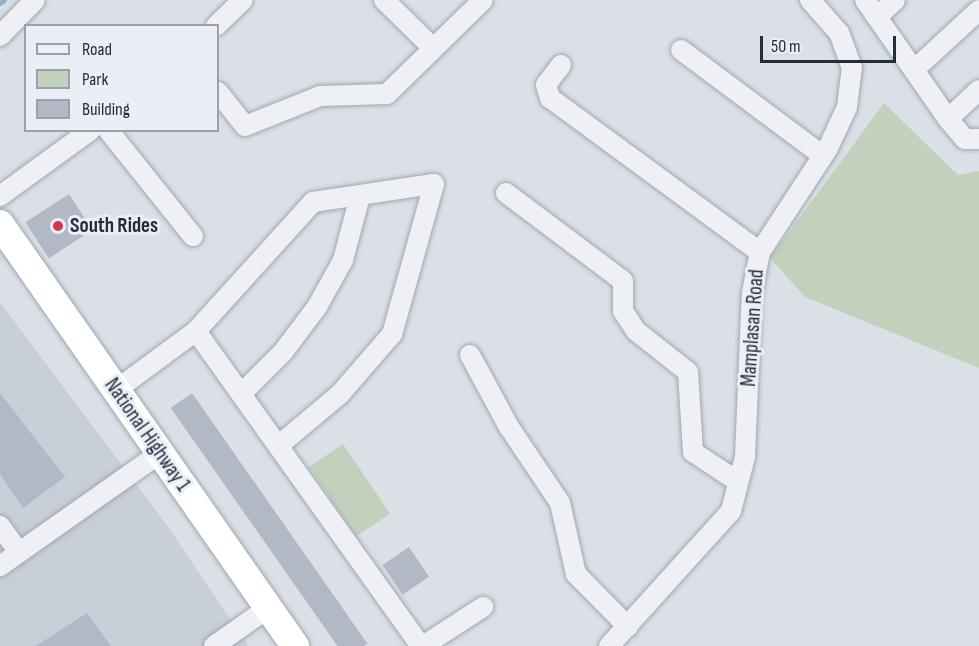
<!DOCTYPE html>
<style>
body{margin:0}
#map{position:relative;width:979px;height:646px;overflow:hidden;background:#dbe0e7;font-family:"Sofia Sans Condensed",sans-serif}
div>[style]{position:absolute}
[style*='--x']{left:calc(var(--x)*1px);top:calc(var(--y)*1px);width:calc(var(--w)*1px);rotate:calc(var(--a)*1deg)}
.built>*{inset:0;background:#c9cfd9}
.green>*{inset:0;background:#c1d1bc;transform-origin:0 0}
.stream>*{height:5px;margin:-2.5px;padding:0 2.5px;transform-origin:2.5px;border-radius:2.5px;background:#93adca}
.building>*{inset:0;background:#b2b9c4;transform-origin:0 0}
.roads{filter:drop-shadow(0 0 2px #a0a7b1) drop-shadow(0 0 2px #a0a7b1)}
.minor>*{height:20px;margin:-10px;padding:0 10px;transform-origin:10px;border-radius:10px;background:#eef0f5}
.highway>*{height:28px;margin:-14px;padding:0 14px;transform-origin:14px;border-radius:14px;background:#fff}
.dots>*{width:16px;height:16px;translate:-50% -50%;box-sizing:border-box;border:3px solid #ebeff5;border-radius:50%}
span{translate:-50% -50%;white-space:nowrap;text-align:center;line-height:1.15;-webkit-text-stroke:6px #ebeff5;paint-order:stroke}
.poi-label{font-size:21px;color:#242d3e;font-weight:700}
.left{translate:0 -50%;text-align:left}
.street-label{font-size:21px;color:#242d3e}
.legend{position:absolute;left:24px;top:24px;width:195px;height:108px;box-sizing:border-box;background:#ebeff5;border:2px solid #9ba1ac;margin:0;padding:8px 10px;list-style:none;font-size:18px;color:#242d3e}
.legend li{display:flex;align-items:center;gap:12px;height:30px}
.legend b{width:30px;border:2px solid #9ba1ac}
.scale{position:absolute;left:760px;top:36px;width:136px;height:27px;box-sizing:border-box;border:3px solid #242d3e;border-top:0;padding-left:8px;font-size:18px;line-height:21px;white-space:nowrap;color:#242d3e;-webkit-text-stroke:4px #ebeff5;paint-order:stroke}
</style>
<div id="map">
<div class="built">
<i style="clip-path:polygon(0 302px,169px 528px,248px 646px,0 646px)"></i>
</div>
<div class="green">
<i style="clip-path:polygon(884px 103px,958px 175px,979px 171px,979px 368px,805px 297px,770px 258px)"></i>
<i style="left:343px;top:444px;width:84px;height:41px;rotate:56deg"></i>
</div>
<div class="stream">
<i style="--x:0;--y:3;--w:5;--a:-37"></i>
</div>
<div class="building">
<i style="left:69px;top:194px;width:43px;height:52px;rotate:57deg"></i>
<i style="clip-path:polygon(0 393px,65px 477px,23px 508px,0 474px)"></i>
<i style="left:192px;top:393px;width:306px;height:26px;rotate:55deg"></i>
<i style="left:409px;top:547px;width:36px;height:32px;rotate:56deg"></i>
<i style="clip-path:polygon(87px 613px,111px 646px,36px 646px)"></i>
</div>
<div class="roads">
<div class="minor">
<i style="--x:384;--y:0;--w:67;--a:44.4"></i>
<i style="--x:865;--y:0;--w:145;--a:55.1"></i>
<i style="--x:948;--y:119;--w:26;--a:50"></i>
<i style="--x:965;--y:139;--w:14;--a:0"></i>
<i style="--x:878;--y:16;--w:23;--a:-43"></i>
<i style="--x:216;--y:26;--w:37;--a:-44"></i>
<i style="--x:0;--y:36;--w:50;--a:-45.8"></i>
<i style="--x:681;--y:50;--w:177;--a:36.7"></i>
<i style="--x:561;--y:65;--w:25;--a:127"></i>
<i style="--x:546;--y:85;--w:14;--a:73"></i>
<i style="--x:550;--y:98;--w:260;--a:36.3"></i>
<i style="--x:914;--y:70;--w:88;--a:-42.7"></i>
<i style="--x:218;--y:92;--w:43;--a:51.5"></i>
<i style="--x:245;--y:126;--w:81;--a:-21.8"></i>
<i style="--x:320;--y:96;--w:67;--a:-1.7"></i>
<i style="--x:387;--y:94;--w:134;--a:-44.4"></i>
<i style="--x:948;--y:119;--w:42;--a:-43.1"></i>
<i style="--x:108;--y:130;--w:136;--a:51.3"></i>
<i style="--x:506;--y:193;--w:146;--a:36.9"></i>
<i style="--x:623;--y:281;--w:30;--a:90"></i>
<i style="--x:623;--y:311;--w:24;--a:57"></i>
<i style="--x:636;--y:331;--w:66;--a:38.3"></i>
<i style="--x:688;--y:372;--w:80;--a:86.4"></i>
<i style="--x:693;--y:452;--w:53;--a:33.4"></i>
<i style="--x:0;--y:196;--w:112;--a:-36"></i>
<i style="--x:196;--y:331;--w:387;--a:54.5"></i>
<i style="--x:470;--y:355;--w:82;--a:61.6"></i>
<i style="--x:509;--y:427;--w:92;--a:56.1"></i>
<i style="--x:560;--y:503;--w:73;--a:77.3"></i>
<i style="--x:576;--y:574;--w:74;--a:45.5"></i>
<i style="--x:116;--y:390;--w:99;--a:-36.4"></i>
<i style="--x:196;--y:331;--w:174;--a:-47.8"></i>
<i style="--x:313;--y:202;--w:122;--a:-8.5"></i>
<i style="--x:434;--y:184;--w:156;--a:105.6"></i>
<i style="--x:392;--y:334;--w:79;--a:130.9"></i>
<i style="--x:340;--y:394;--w:81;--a:140"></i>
<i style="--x:242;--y:393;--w:58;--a:-45"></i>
<i style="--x:283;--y:352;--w:56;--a:-52.9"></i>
<i style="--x:317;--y:307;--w:54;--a:-61"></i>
<i style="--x:343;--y:260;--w:66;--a:-75.1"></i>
<i style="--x:0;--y:526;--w:32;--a:54"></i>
<i style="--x:0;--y:566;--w:196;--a:-35.2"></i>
<i style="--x:214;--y:646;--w:66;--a:-35.1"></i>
<i style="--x:423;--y:646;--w:72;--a:-33"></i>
<i style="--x:609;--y:646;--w:182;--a:-47.9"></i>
<i style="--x:731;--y:511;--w:56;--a:-75.5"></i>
<i style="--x:745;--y:457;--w:164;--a:-87.6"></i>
<i style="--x:752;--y:293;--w:42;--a:-79"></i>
<i style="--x:760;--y:252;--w:124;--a:-56.8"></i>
<i style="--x:828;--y:148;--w:45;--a:-65.1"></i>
<i style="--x:847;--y:107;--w:39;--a:-83"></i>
<i style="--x:852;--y:68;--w:37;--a:-110"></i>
<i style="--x:839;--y:33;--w:44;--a:-131.3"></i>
</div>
<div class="highway">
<i style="--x:0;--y:224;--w:515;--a:55.04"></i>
</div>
</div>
<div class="dots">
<i style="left:58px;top:226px;background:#d6364c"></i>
</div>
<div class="poi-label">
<span class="left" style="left:70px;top:226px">South Rides</span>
</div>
<div class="street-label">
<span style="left:753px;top:328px;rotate:-86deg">Mamplasan Road</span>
<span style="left:147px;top:435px;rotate:55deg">National Highway 1</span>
</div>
<ul class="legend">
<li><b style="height:8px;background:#eef0f5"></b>Road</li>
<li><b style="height:16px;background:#c1d1bc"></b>Park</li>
<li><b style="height:16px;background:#b2b9c4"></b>Building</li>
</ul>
<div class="scale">50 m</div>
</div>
